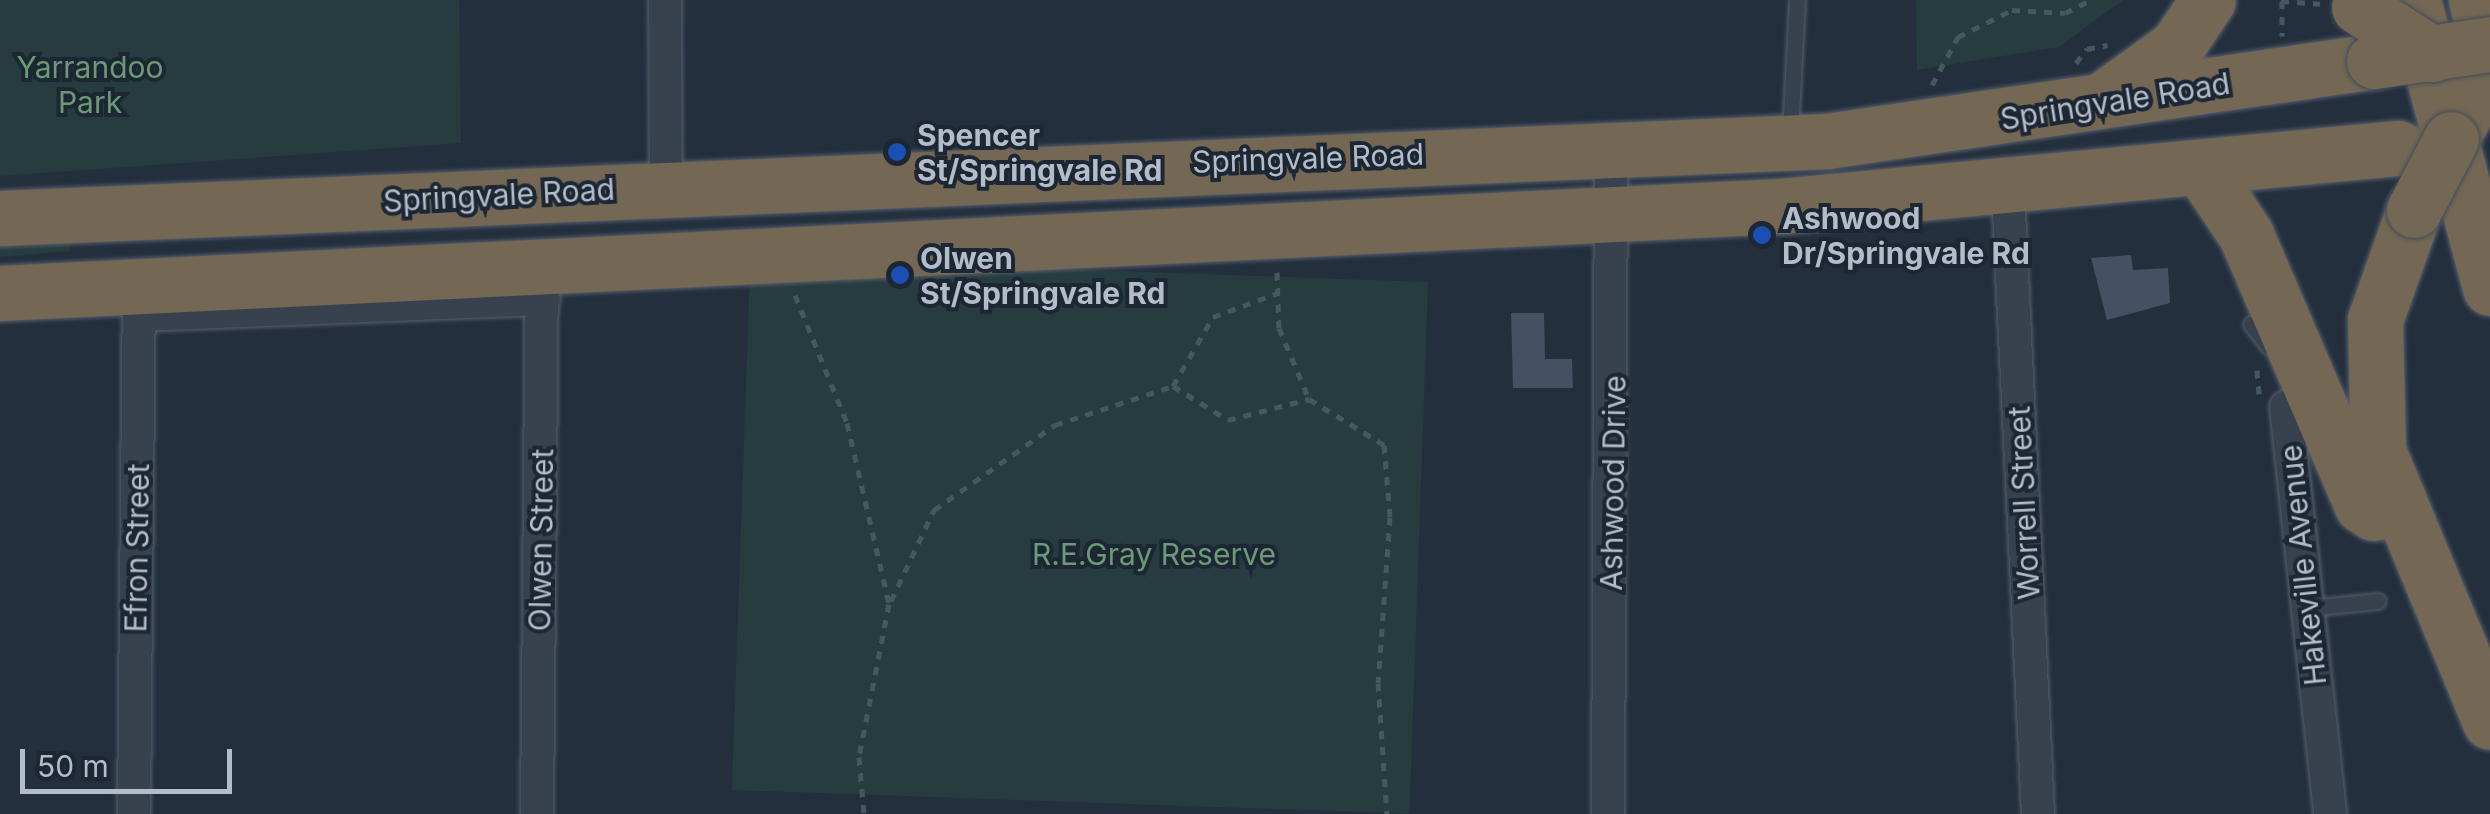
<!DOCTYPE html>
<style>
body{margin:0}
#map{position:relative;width:2490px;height:814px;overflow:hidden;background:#242f3e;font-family:Inter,sans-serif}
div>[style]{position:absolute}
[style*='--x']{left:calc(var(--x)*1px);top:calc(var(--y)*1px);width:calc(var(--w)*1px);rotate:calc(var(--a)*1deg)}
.green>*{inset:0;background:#263c3f;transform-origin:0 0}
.building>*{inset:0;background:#455162}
.path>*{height:5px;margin-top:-2.5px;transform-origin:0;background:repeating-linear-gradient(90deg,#44595c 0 8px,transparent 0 16px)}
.roads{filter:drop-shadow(0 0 2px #565f6c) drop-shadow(0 0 2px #565f6c)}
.lane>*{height:15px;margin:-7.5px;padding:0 7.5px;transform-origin:7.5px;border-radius:7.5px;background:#38414e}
.street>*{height:32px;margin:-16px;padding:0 16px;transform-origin:16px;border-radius:16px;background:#38414e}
.highway>*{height:55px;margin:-27.5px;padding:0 27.5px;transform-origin:27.5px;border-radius:27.5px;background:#746855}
.bridges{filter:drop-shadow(0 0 2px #434c59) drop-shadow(0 0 2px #434c59)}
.highway-bridge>*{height:55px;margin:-27.5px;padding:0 27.5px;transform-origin:27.5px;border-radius:27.5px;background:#746855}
.dots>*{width:28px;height:28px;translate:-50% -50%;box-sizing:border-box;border:5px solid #1d2633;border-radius:50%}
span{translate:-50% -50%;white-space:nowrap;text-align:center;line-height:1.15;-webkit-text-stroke:8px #1d2633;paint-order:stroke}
.park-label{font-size:30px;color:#6b9a76}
.street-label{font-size:30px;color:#b4bcc9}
.poi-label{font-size:30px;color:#b4bcc9;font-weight:700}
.left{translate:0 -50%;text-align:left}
.scale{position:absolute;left:20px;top:749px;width:212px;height:45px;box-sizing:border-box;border:5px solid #b4bcc9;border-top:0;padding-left:12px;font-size:30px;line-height:35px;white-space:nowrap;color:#b4bcc9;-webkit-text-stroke:8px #1d2633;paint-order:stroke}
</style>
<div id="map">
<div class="green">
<i style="clip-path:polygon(0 0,459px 0,461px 143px,0 176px)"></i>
<i style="clip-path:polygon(1916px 0,2123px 0,2059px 47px,1917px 70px)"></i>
<i style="clip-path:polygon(69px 239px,70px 251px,0 257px,0 241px)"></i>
<i style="left:1428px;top:282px;width:532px;height:678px;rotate:92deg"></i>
</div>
<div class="building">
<i style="clip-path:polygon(2131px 255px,2133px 270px,2168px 268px,2170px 303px,2107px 320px,2091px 258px)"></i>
<i style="clip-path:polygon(1511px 313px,1544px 313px,1545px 359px,1572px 359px,1573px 388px,1513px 388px)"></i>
</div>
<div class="path">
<i style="--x:2281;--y:1;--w:39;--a:4"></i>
<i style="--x:2282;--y:1;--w:35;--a:90"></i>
<i style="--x:2076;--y:63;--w:18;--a:-52"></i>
<i style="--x:2087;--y:49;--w:21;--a:-11"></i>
<i style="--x:1932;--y:85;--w:55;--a:-61.6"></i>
<i style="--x:1958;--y:37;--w:60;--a:-26.6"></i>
<i style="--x:2012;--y:10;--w:53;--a:3.2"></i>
<i style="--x:2065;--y:13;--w:28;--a:-27"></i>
<i style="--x:1277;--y:272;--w:56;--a:88"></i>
<i style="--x:1279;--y:328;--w:77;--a:67.1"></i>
<i style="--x:1309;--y:399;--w:88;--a:31.5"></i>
<i style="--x:1384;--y:445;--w:72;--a:85.2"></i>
<i style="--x:1390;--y:517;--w:166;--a:94.1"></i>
<i style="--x:1378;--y:683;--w:131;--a:86.1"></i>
<i style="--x:795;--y:295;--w:138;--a:67.9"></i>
<i style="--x:847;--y:423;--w:186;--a:76.9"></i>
<i style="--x:889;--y:604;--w:156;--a:101.1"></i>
<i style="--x:859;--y:757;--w:57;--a:85"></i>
<i style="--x:2257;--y:370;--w:24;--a:85"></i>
<i style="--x:1173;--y:386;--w:65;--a:31.7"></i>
<i style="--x:1228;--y:420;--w:84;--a:-14.5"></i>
<i style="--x:891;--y:601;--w:101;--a:-64.7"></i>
<i style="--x:934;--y:510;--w:148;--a:-35.1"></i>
<i style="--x:1055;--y:425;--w:124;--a:-18.3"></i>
<i style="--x:1173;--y:386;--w:80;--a:-59.9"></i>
<i style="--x:1213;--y:317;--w:69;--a:-20.3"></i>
</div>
<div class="roads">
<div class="lane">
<i style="--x:1790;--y:134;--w:134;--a:-87"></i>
<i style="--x:2251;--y:324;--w:28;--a:52"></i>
<i style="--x:2308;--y:608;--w:70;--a:-5.7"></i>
</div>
<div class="street">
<i style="--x:665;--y:0;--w:188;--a:89.7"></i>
<i style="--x:2008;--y:191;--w:624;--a:87.24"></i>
<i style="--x:140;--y:315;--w:404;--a:-2.3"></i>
<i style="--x:2286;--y:407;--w:409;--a:83.8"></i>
<i style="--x:134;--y:814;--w:532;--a:-89.46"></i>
<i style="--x:537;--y:814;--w:549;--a:-89.48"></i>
<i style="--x:1608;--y:814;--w:662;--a:-89.74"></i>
</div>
<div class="highway">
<i style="--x:2413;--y:0;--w:298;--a:75"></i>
<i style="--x:2476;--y:0;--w:59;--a:76.2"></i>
<i style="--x:2105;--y:98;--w:89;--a:-35.8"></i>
<i style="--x:2177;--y:46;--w:55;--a:-56"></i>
<i style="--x:2451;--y:139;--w:80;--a:-60.9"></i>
<i style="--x:2202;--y:169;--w:79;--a:56.3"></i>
<i style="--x:2246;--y:235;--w:294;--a:66.8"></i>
<i style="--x:2362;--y:505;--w:14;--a:34"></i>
<i style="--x:2414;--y:210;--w:117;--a:109.5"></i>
<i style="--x:2375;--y:320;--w:131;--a:88.7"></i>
<i style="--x:2378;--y:451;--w:293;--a:67.5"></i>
<i style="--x:0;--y:218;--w:1829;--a:-2.41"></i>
<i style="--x:1827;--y:141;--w:553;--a:-8.32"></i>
<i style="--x:0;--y:293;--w:1783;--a:-2.8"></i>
<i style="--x:1781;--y:206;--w:620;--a:-5.37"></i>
</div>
</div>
<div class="bridges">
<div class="highway-bridge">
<i style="--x:2359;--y:7;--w:87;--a:32.8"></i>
<i style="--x:2374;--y:61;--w:117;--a:-8.3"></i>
<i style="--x:2414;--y:210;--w:80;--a:-62.5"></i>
</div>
</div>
<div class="dots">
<i style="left:897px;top:152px;background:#1a4fb4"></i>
<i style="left:1762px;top:235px;background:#1a4fb4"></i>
<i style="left:900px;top:275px;background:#1a4fb4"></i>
</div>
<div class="park-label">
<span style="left:90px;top:84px">Yarrandoo<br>Park</span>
<span style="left:1154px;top:554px">R.E.Gray Reserve</span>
</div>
<div class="street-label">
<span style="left:2115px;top:101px;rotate:-9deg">Springvale Road</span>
<span style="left:1308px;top:158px;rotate:-2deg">Springvale Road</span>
<span style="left:499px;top:195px;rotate:-3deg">Springvale Road</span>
<span style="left:1613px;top:483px;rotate:-89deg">Ashwood Drive</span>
<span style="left:2024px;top:503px;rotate:-93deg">Worrell Street</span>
<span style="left:541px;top:540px;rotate:-89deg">Olwen Street</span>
<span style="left:137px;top:548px;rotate:-89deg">Efron Street</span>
<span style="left:2303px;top:565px;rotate:-96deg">Hakeville Avenue</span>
</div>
<div class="poi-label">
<span class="left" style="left:917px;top:152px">Spencer<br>St/Springvale Rd</span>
<span class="left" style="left:1782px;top:235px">Ashwood<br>Dr/Springvale Rd</span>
<span class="left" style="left:920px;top:275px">Olwen<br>St/Springvale Rd</span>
</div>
<div class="scale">50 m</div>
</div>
